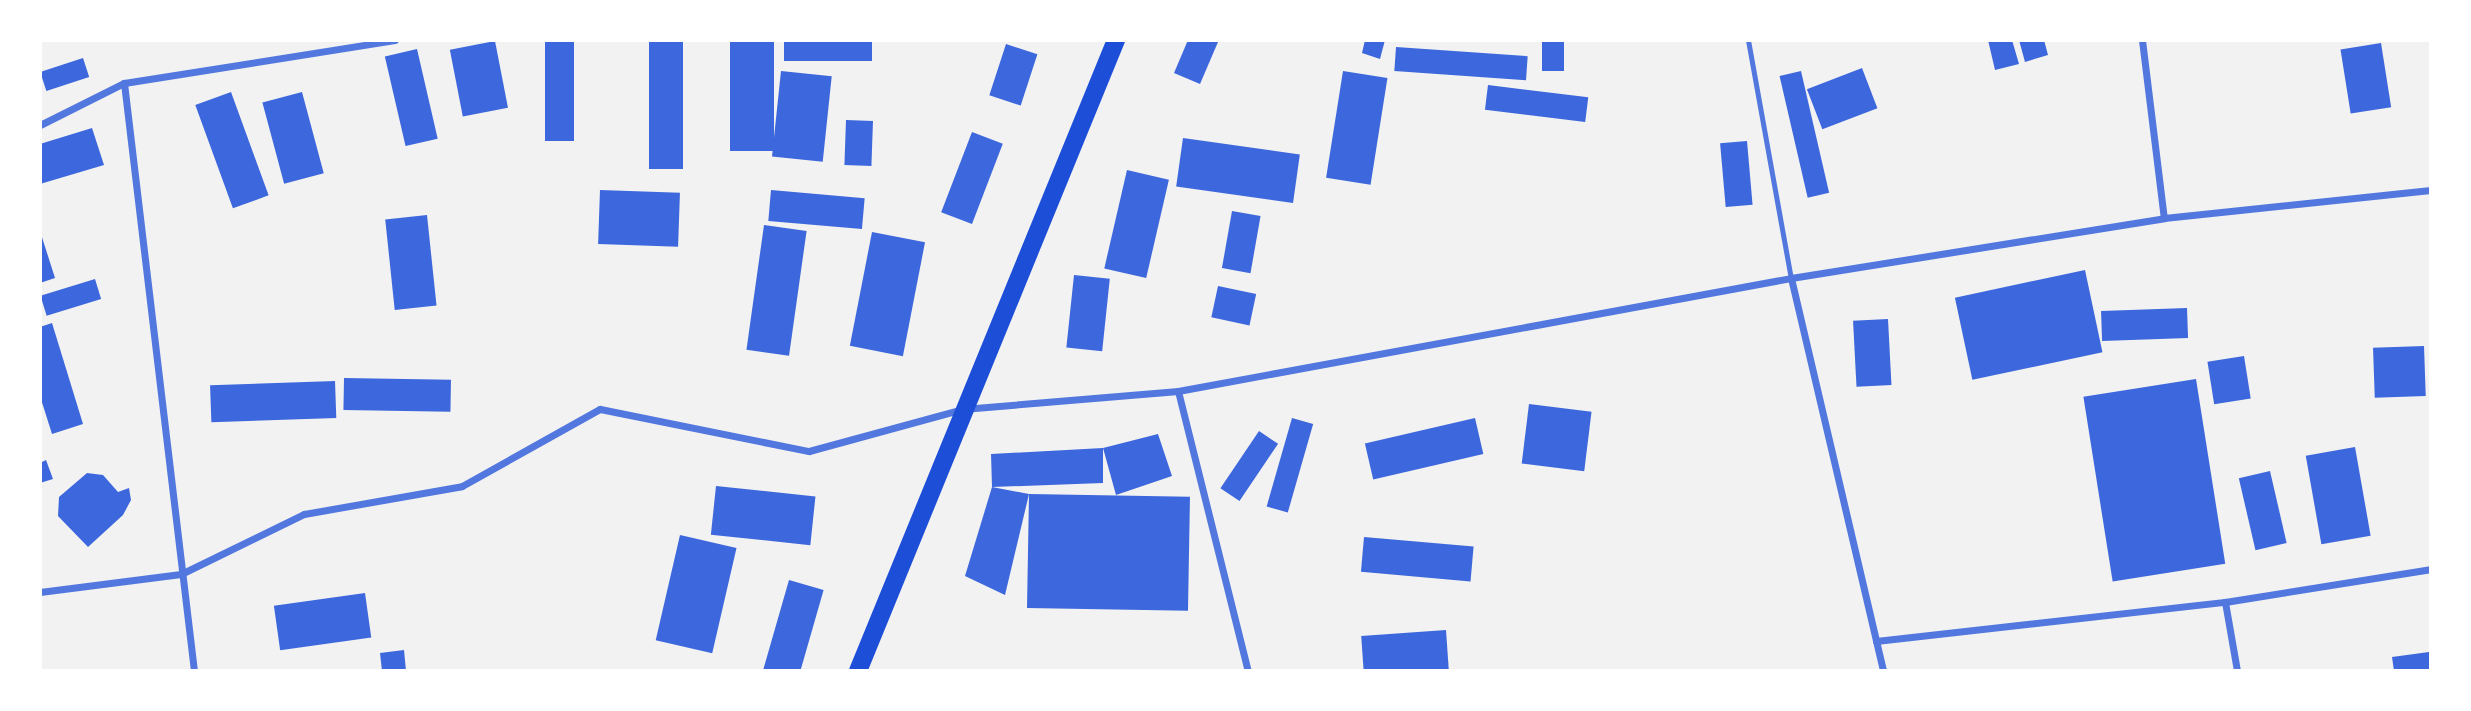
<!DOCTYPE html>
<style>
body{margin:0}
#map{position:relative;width:2471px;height:711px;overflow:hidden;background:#f2f2f2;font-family:Mulish,sans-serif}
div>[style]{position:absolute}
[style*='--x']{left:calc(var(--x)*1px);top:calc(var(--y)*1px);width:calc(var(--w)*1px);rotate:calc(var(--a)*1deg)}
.building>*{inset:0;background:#3d67dc;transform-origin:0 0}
.service>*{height:5px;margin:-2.5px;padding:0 2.5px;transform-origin:2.5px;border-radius:2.5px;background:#5277de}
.minor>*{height:7px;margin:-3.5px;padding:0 3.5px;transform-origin:3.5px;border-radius:3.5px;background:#5277de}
.primary>*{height:18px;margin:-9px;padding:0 9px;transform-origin:9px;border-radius:9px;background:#1d4ed8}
span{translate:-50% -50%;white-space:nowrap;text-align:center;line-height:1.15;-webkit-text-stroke:5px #fff;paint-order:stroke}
.frame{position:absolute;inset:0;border:42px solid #fff;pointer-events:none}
</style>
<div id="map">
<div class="building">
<i style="left:545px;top:40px;width:29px;height:101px"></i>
<i style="left:649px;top:40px;width:34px;height:129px"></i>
<i style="left:730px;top:40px;width:44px;height:111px"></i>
<i style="left:784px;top:40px;width:88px;height:21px"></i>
<i style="clip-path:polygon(1188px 40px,1218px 42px,1200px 84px,1174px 73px)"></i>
<i style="clip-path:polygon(1365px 40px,1385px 40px,1380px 59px,1362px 53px)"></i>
<i style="left:1542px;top:40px;width:22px;height:31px"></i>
<i style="clip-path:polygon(1988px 40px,2012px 40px,2019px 64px,1995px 70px)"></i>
<i style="clip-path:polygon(2019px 40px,2044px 40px,2048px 55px,2025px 62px)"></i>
<i style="left:495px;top:41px;width:68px;height:46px;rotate:79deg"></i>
<i style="left:2381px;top:43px;width:65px;height:41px;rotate:81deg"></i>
<i style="left:1006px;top:44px;width:33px;height:54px;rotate:18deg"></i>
<i style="left:1396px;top:47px;width:132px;height:24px;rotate:4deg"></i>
<i style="left:417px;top:49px;width:92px;height:33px;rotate:77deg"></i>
<i style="left:83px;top:58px;width:20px;height:45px;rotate:72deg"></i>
<i style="left:1862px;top:68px;width:43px;height:59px;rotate:69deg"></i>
<i style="left:781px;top:71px;width:51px;height:86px;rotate:6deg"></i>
<i style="left:1343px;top:71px;width:45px;height:108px;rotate:9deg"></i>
<i style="left:1801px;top:71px;width:125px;height:22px;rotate:77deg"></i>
<i style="left:1488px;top:85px;width:101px;height:25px;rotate:7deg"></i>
<i style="left:231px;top:92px;width:110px;height:38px;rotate:70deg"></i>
<i style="left:302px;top:92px;width:84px;height:41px;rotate:75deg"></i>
<i style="left:846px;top:120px;width:27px;height:45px;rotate:2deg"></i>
<i style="clip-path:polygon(92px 128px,104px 165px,40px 184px,40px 144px)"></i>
<i style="left:972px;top:132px;width:33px;height:86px;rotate:21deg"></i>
<i style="left:1183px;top:138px;width:118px;height:49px;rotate:8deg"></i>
<i style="left:1747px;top:141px;width:64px;height:27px;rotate:85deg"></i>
<i style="left:1127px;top:170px;width:43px;height:101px;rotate:13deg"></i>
<i style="left:600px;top:190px;width:80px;height:54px;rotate:2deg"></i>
<i style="left:771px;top:190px;width:94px;height:31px;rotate:5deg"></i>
<i style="left:1232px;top:211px;width:29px;height:58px;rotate:10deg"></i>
<i style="left:427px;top:215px;width:91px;height:42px;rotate:84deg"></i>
<i style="left:764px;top:225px;width:43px;height:126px;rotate:8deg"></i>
<i style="clip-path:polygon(40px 231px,55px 278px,40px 283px)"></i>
<i style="left:872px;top:232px;width:54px;height:116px;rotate:11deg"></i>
<i style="left:2085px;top:270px;width:84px;height:133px;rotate:78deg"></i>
<i style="left:1074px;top:275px;width:36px;height:73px;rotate:6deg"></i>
<i style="left:95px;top:279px;width:21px;height:57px;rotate:73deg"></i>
<i style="left:1218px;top:286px;width:39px;height:32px;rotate:12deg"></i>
<i style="left:2187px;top:308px;width:30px;height:86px;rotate:88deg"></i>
<i style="left:1888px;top:319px;width:66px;height:35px;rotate:87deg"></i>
<i style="clip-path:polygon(52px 323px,83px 424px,52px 434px,40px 396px,40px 327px)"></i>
<i style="left:2424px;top:346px;width:50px;height:51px;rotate:88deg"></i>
<i style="left:2244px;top:356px;width:43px;height:37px;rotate:81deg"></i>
<i style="left:344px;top:378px;width:107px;height:32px;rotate:1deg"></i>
<i style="left:2196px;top:379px;width:187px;height:114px;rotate:81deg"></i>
<i style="left:335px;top:381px;width:37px;height:125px;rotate:88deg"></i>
<i style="left:1529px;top:404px;width:63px;height:60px;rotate:7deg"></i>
<i style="left:1292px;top:418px;width:22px;height:92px;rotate:16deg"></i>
<i style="left:1475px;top:418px;width:37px;height:113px;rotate:77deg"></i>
<i style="left:1259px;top:431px;width:23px;height:69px;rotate:34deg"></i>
<i style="clip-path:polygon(1158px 434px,1172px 476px,1116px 495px,1103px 448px,1103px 483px,992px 487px,991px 454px,1103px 448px)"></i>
<i style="left:2355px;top:447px;width:90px;height:50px;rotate:80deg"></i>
<i style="clip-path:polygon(46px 460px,53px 479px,40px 483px,40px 463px)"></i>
<i style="left:2270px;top:471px;width:74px;height:32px;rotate:77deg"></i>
<i style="clip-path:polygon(87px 473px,103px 475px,118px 492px,129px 488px,131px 500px,123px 515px,88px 547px,58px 516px,59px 497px)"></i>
<i style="left:716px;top:486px;width:100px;height:49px;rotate:6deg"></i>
<i style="clip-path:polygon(992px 487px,1029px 494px,1005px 595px,965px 576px)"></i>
<i style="left:1029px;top:494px;width:161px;height:114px;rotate:1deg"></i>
<i style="left:680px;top:535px;width:58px;height:108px;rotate:13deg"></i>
<i style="left:1364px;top:537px;width:110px;height:35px;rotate:5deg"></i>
<i style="left:789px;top:580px;width:36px;height:94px;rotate:16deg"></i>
<i style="left:365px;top:593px;width:45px;height:92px;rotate:82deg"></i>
<i style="left:1446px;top:630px;width:41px;height:85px;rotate:86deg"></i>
<i style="clip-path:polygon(404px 650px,406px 671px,382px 671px,380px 653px)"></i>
<i style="clip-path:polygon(2429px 652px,2431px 671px,2394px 671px,2392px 657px)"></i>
</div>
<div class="service">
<i style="--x:1748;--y:40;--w:242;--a:79.8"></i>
</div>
<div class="minor">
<i style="--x:2142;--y:40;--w:179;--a:83"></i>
<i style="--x:124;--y:83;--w:592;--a:83.21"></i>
<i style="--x:40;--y:125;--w:94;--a:-26.6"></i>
<i style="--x:124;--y:83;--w:274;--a:-9"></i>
<i style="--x:1791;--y:278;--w:404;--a:76.8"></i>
<i style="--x:1178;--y:391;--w:289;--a:76"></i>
<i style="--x:40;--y:592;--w:142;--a:-7.3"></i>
<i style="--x:181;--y:574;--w:137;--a:-26"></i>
<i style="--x:304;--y:514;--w:160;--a:-10"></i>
<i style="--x:462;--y:486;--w:158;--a:-29.2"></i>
<i style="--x:600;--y:409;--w:213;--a:11.4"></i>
<i style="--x:809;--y:451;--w:160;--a:-15.3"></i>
<i style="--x:963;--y:409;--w:216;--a:-4.8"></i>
<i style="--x:1178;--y:391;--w:623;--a:-10.44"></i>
<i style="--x:1791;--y:278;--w:378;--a:-9.1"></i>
<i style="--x:2164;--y:218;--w:268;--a:-6"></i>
<i style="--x:2225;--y:602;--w:70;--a:80.1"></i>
<i style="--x:1876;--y:641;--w:351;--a:-6.4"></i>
<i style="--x:2225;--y:602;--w:209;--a:-9.1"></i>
</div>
<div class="primary">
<i style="--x:858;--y:671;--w:682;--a:-67.76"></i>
</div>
<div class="frame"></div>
</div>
